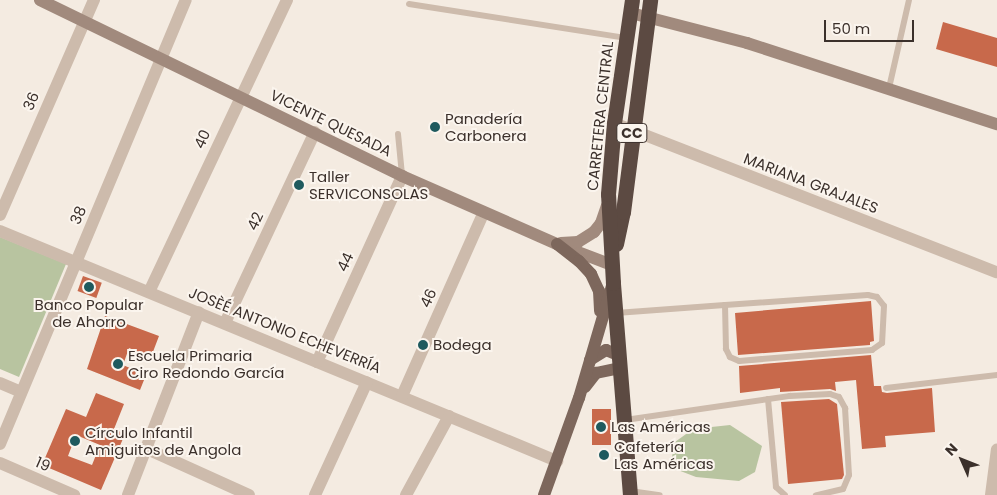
<!DOCTYPE html>
<meta charset="utf-8">
<style>
body{margin:0}
#map{position:relative;width:997px;height:495px;overflow:hidden;background:#f4ebe1;font-family:Poppins,sans-serif}
div>[style]{position:absolute}
[style*='--x']{left:calc(var(--x)*1px);top:calc(var(--y)*1px);width:calc(var(--w)*1px);rotate:calc(var(--a)*1deg)}
.green>*{inset:0;background:#b8c4a0}
.building>*{inset:0;background:#c8694b;transform-origin:0 0}
.lane>*{height:6px;margin:-3px;padding:0 3px;transform-origin:3px;border-radius:3px;background:#cdbbac}
.street>*{height:12px;margin:-6px;padding:0 6px;transform-origin:6px;border-radius:6px;background:#cdbbac}
.secondary>*{height:12px;margin:-6px;padding:0 6px;transform-origin:6px;border-radius:6px;background:#a18a7d}
.primary>*{height:12px;margin:-6px;padding:0 6px;transform-origin:6px;border-radius:6px;background:#7d675c}
.highway>*{height:15px;margin:-7.5px;padding:0 7.5px;transform-origin:7.5px;border-radius:7.5px;background:#5c4a42}
.dots>*{width:14px;height:14px;translate:-50% -50%;box-sizing:border-box;border:2px solid #fbf5ee;border-radius:50%}
span{translate:-50% -50%;white-space:nowrap;text-align:center;line-height:1.15;-webkit-text-stroke:4px #fbf5ee;paint-order:stroke}
.shield-label span{padding:1px 4px;background:#fbf5ee;border:1px solid;border-radius:4px;-webkit-text-stroke-width:0}
.shield-label{font-size:14px;color:#3b302b;font-weight:700}
.street-label{font-size:15px;color:#3b302b}
.poi-label{font-size:15px;color:#3b302b}
.left{translate:0 -50%;text-align:left}
.north{position:absolute;left:937px;top:435px;width:50px;height:50px;-webkit-text-stroke:4px #fbf5ee;paint-order:stroke;rotate:314deg;font-size:14px;font-weight:700;line-height:20px;text-align:center;color:#3b302b}
.north::after{content:'';display:block;margin:auto;width:18px;height:22px;background:#3b302b;clip-path:polygon(50% 0,100% 100%,50% 72%,0 100%)}
.scale{position:absolute;left:824px;top:20px;width:90px;height:22px;box-sizing:border-box;border:2px solid #3b302b;border-top:0;padding-left:6px;font-size:15px;line-height:18px;white-space:nowrap;color:#3b302b;-webkit-text-stroke:4px #fbf5ee;paint-order:stroke}
</style>
<div id="map">
<div class="green">
<i style="clip-path:polygon(0 237px,66px 264px,19px 377px,0 369px)"></i>
<i style="clip-path:polygon(730px 425px,762px 446px,755px 472px,739px 481px,696px 477px,670px 467px,675px 442px,693px 429px)"></i>
</div>
<div class="building">
<i style="clip-path:polygon(943px 22px,997px 38px,997px 67px,936px 49px)"></i>
<i style="left:83px;top:276px;width:20px;height:16px;rotate:20deg"></i>
<i style="clip-path:polygon(871px 301px,874px 341px,870px 342px,870px 345px,738px 355px,735px 313px)"></i>
<i style="clip-path:polygon(105px 316px,159px 336px,151px 357px,129px 348px,123px 365px,146px 375px,140px 390px,87px 369px)"></i>
<i style="clip-path:polygon(871px 355px,874px 386px,881px 386px,882px 392px,887px 393px,932px 388px,935px 432px,885px 436px,886px 447px,862px 449px,856px 380px,835px 382px,836px 391px,830px 389px,780px 392px,780px 388px,740px 393px,739px 366px)"></i>
<i style="clip-path:polygon(evenodd,96px 393px,124px 404px,114px 429px,125px 434px,101px 490px,42px 465px,66px 409px,86px 417px,96px 393px,76px 435px,100px 445px,92px 465px,68px 456px,76px 435px)"></i>
<i style="clip-path:polygon(829px 399px,837px 404px,844px 475px,842px 479px,788px 484px,781px 402px)"></i>
<i style="left:592px;top:409px;width:19px;height:36px"></i>
</div>
<div class="lane">
<i style="--x:409;--y:4;--w:219;--a:8.9"></i>
<i style="--x:889;--y:88;--w:90;--a:-77.2"></i>
<i style="--x:398;--y:134;--w:41;--a:84.4"></i>
<i style="--x:616;--y:313;--w:109;--a:-4.2"></i>
<i style="--x:725;--y:305;--w:143;--a:-4"></i>
<i style="--x:868;--y:295;--w:9;--a:13"></i>
<i style="--x:877;--y:297;--w:11;--a:52"></i>
<i style="--x:884;--y:306;--w:37;--a:93"></i>
<i style="--x:882;--y:343;--w:12;--a:145"></i>
<i style="--x:872;--y:350;--w:133;--a:175.3"></i>
<i style="--x:739;--y:361;--w:10;--a:-156"></i>
<i style="--x:730;--y:357;--w:9;--a:-117"></i>
<i style="--x:726;--y:349;--w:44;--a:-91.3"></i>
<i style="--x:886;--y:388;--w:112;--a:-6.7"></i>
<i style="--x:768;--y:399;--w:88;--a:84.8"></i>
<i style="--x:776;--y:487;--w:12;--a:42"></i>
<i style="--x:625;--y:420;--w:167;--a:-8.3"></i>
<i style="--x:790;--y:396;--w:40;--a:-2.9"></i>
<i style="--x:830;--y:394;--w:9;--a:18"></i>
<i style="--x:839;--y:397;--w:13;--a:61"></i>
<i style="--x:845;--y:408;--w:67;--a:86.6"></i>
<i style="--x:849;--y:475;--w:15;--a:113"></i>
<i style="--x:843;--y:489;--w:28;--a:167"></i>
<i style="--x:630;--y:491;--w:30;--a:8"></i>
</div>
<div class="street">
<i style="--x:614;--y:123;--w:411;--a:21.3"></i>
<i style="--x:0;--y:215;--w:235;--a:-66.4"></i>
<i style="--x:0;--y:231;--w:603;--a:22.44"></i>
<i style="--x:149;--y:292;--w:323;--a:-64.7"></i>
<i style="--x:225;--y:323;--w:211;--a:-64.8"></i>
<i style="--x:317;--y:362;--w:205;--a:-65.4"></i>
<i style="--x:0;--y:383;--w:23;--a:23"></i>
<i style="--x:402;--y:396;--w:201;--a:-66"></i>
<i style="--x:0;--y:444;--w:481;--a:-67.3"></i>
<i style="--x:145;--y:448;--w:114;--a:24.3"></i>
<i style="--x:0;--y:463;--w:81;--a:23.4"></i>
<i style="--x:128;--y:495;--w:196;--a:-68.8"></i>
<i style="--x:315;--y:495;--w:124;--a:-65.3"></i>
<i style="--x:406;--y:495;--w:90;--a:-61.4"></i>
<i style="--x:991;--y:495;--w:46;--a:-82.6"></i>
</div>
<div class="secondary">
<i style="--x:40;--y:0;--w:403;--a:25.9"></i>
<i style="--x:402;--y:176;--w:169;--a:23.7"></i>
<i style="--x:557;--y:244;--w:59;--a:20.9"></i>
<i style="--x:631;--y:13;--w:120;--a:14.5"></i>
<i style="--x:747;--y:43;--w:263;--a:18"></i>
<i style="--x:561;--y:243;--w:17;--a:-3"></i>
<i style="--x:578;--y:242;--w:19;--a:-32"></i>
<i style="--x:594;--y:232;--w:11;--a:-52"></i>
<i style="--x:601;--y:223;--w:18;--a:-71"></i>
</div>
<div class="primary">
<i style="--x:557;--y:244;--w:28;--a:38"></i>
<i style="--x:579;--y:261;--w:18;--a:47"></i>
<i style="--x:591;--y:274;--w:19;--a:65"></i>
<i style="--x:599;--y:291;--w:20;--a:87"></i>
<i style="--x:590;--y:360;--w:19;--a:-32"></i>
<i style="--x:606;--y:350;--w:13;--a:23"></i>
<i style="--x:585;--y:387;--w:18;--a:-52"></i>
<i style="--x:596;--y:373;--w:24;--a:-12"></i>
<i style="--x:544;--y:495;--w:103;--a:-70.2"></i>
<i style="--x:579;--y:398;--w:117;--a:-73.6"></i>
</div>
<div class="highway">
<i style="--x:616;--y:244;--w:33;--a:-78"></i>
<i style="--x:623;--y:212;--w:214;--a:-82.7"></i>
<i style="--x:630;--y:495;--w:213;--a:-94.6"></i>
<i style="--x:613;--y:283;--w:89;--a:-93.2"></i>
<i style="--x:608;--y:194;--w:71;--a:-85.2"></i>
<i style="--x:614;--y:123;--w:124;--a:-81.7"></i>
</div>
<div class="dots">
<i style="left:435px;top:127px;background:#1f5a5e"></i>
<i style="left:299px;top:185px;background:#1f5a5e"></i>
<i style="left:89px;top:287px;background:#1f5a5e"></i>
<i style="left:423px;top:345px;background:#1f5a5e"></i>
<i style="left:118px;top:364px;background:#1f5a5e"></i>
<i style="left:601px;top:427px;background:#1f5a5e"></i>
<i style="left:75px;top:441px;background:#1f5a5e"></i>
<i style="left:604px;top:455px;background:#1f5a5e"></i>
</div>
<div class="shield-label">
<span style="left:632px;top:133px">CC</span>
</div>
<div class="street-label">
<span style="left:31px;top:101px;rotate:-67deg">36</span>
<span style="left:600px;top:116px;rotate:-84deg">CARRETERA CENTRAL</span>
<span style="left:331px;top:123px;rotate:26deg">VICENTE QUESADA</span>
<span style="left:202px;top:139px;rotate:-65deg">40</span>
<span style="left:811px;top:183px;rotate:21deg">MARIANA GRAJALES</span>
<span style="left:78px;top:215px;rotate:-67deg">38</span>
<span style="left:255px;top:221px;rotate:-65deg">42</span>
<span style="left:345px;top:262px;rotate:-66deg">44</span>
<span style="left:428px;top:298px;rotate:-66deg">46</span>
<span style="left:285px;top:330px;rotate:22deg">JOSÈÉ ANTONIO ECHEVERRÍA</span>
<span style="left:43px;top:464px;rotate:24deg">19</span>
</div>
<div class="poi-label">
<span class="left" style="left:445px;top:127px">Panadería<br>Carbonera</span>
<span class="left" style="left:309px;top:185px">Taller<br>SERVICONSOLAS</span>
<span style="left:89px;top:313px">Banco Popular<br>de Ahorro</span>
<span class="left" style="left:433px;top:345px">Bodega</span>
<span class="left" style="left:128px;top:364px">Escuela Primaria<br>Ciro Redondo García</span>
<span class="left" style="left:611px;top:427px">Las Américas</span>
<span class="left" style="left:85px;top:441px">Círculo Infantil<br>Amiguitos de Angola</span>
<span class="left" style="left:614px;top:455px">Cafetería<br>Las Américas</span>
</div>
<div class="north">N</div>
<div class="scale">50 m</div>
</div>
